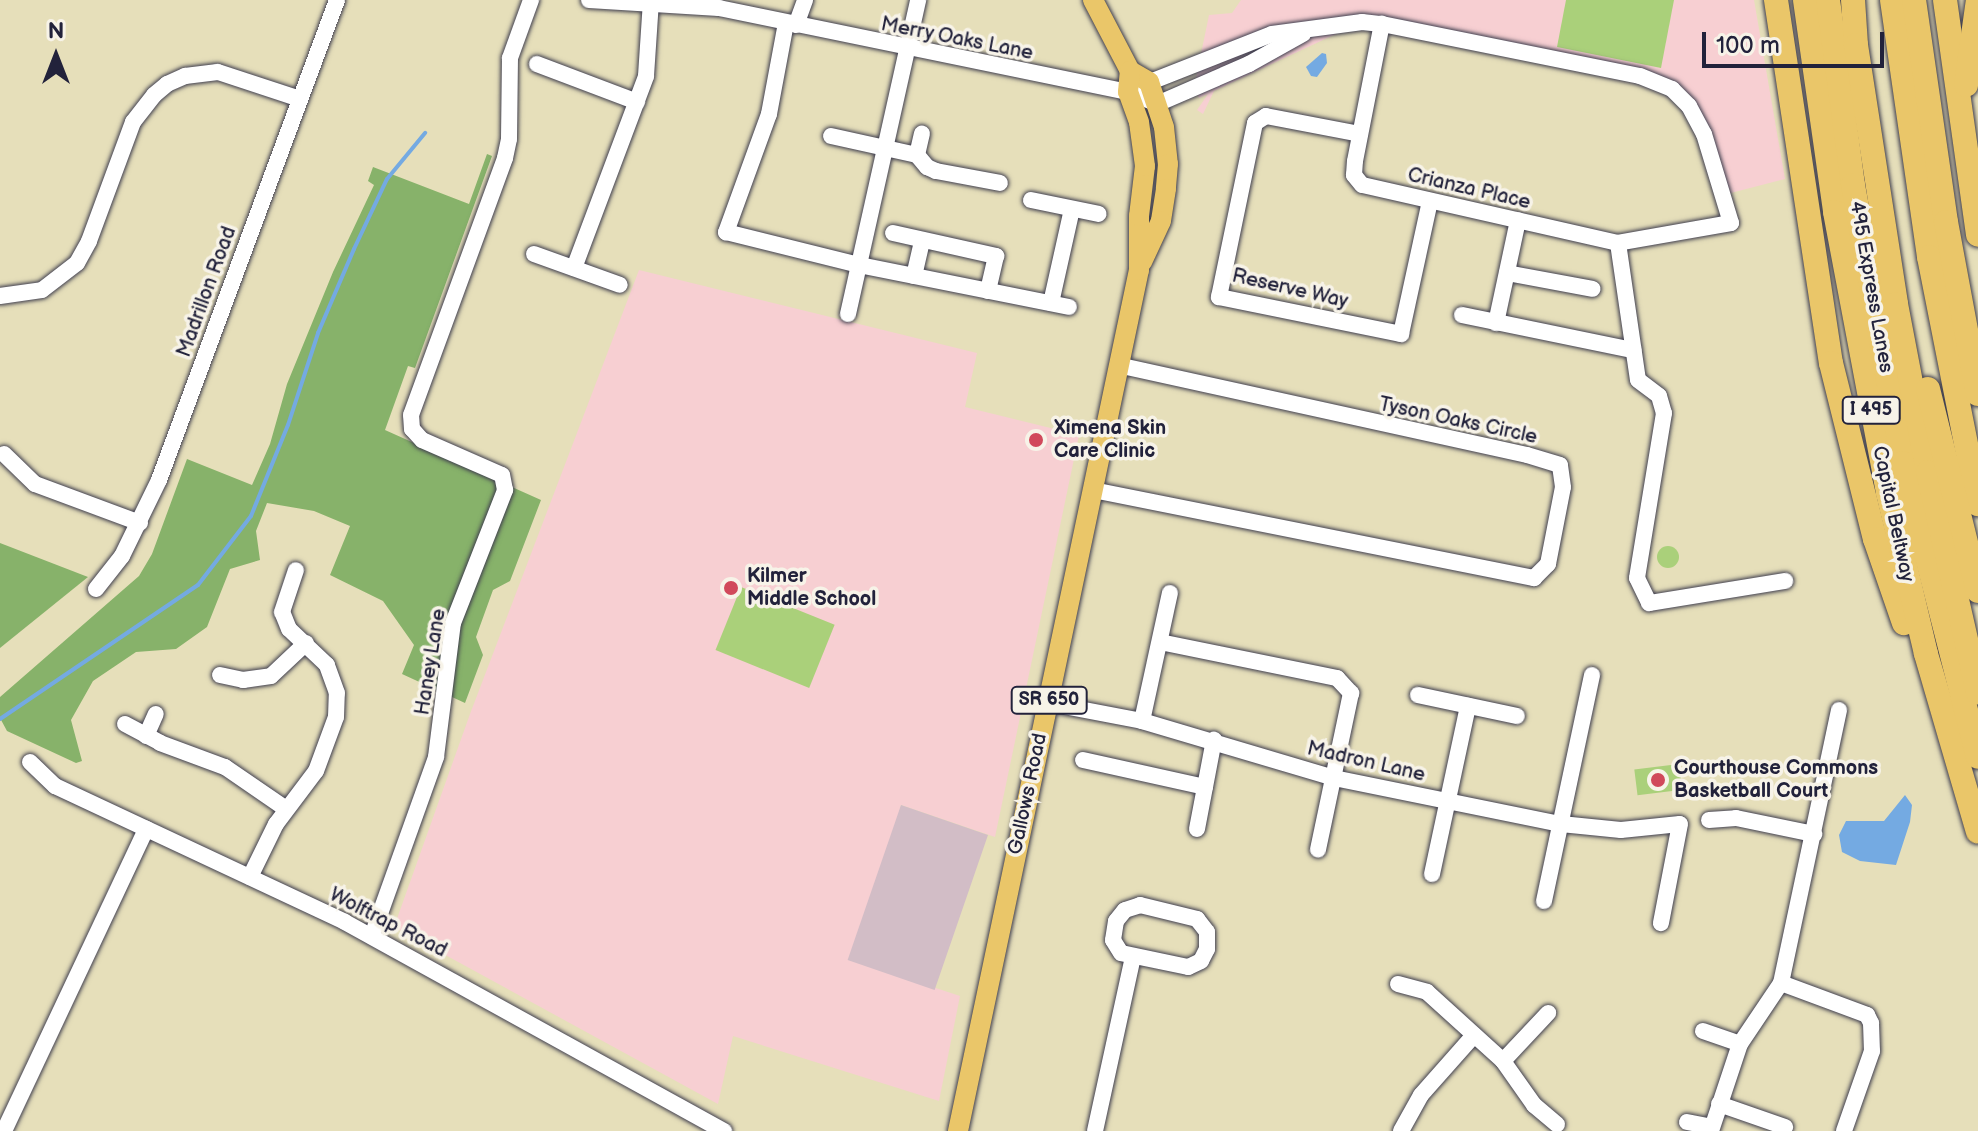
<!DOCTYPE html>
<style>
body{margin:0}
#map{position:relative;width:1978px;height:1131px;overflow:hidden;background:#e6dfba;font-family:"Balsamiq Sans",sans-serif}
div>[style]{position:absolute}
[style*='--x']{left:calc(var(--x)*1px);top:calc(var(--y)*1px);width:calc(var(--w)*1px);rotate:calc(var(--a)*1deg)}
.built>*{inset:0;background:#f7cfd2}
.industrial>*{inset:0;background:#d2bdc6;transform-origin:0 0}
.green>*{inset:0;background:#aad07a;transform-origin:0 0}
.round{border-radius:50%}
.forest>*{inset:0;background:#87b26a}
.water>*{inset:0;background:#74aae2}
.stream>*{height:4px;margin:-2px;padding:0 2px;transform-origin:2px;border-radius:2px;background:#74aae2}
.roads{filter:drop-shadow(0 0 2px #3f3e4e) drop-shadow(0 0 2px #3f3e4e)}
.minor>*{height:16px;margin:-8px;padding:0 8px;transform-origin:8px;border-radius:8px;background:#fff}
.major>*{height:20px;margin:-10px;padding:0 10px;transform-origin:10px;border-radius:10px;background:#eac669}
.highway>*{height:24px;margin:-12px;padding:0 12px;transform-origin:12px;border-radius:12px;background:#eac669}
.dots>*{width:22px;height:22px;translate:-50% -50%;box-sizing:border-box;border:4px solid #f7f3e8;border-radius:50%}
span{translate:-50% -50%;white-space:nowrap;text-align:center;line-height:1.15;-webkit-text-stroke:7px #f7f3e8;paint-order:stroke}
.shield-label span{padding:2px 6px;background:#f7f3e8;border:2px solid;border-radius:6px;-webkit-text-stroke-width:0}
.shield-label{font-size:18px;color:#22223b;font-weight:700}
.street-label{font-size:20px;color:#22223b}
.poi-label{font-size:20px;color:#22223b;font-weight:700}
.left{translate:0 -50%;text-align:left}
.north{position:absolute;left:16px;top:16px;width:80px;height:80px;-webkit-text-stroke:6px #f7f3e8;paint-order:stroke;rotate:0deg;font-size:22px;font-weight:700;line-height:32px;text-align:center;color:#22223b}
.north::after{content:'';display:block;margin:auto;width:28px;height:36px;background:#22223b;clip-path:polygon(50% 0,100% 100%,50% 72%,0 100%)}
.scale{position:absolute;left:1702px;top:32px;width:182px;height:36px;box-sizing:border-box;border:4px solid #22223b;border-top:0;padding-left:10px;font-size:24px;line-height:28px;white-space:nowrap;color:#22223b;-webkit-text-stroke:6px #f7f3e8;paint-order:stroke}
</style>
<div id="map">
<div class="built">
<i style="clip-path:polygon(1241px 0,1754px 0,1785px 179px,1723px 195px,1693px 115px,1670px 91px,1388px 26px,1338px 33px,1214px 91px,1203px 114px,1197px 110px,1208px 94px,1199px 98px,1194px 88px,1209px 15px,1232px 13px)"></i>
<i style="clip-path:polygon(639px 270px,977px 353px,965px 407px,1079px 435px,995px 837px,901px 805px,866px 965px,960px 996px,939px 1101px,733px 1036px,718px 1104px,394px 927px,470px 714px)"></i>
</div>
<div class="industrial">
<i style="left:901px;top:805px;width:92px;height:164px;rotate:19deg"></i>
</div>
<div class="green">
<i style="clip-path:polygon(1566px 0,1674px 0,1661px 68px,1557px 47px)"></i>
<i class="round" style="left:1657px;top:546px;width:22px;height:22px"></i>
<i style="left:741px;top:587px;width:101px;height:68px;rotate:22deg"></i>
<i style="left:1679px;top:764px;width:26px;height:45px;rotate:83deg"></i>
</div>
<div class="forest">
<i style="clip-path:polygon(487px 154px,492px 156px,415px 368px,408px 366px,385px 430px,541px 500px,510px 581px,493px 590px,476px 637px,483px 655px,465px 703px,402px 674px,414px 645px,383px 601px,330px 575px,350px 526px,314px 511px,267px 503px,256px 531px,260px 560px,230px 569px,207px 627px,176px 649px,136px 652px,93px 681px,71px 720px,82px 761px,76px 763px,7px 731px,0 718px,0 697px,139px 576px,152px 554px,187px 459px,252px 485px,270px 444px,287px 384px,333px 272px,374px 185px,368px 181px,373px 167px,469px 204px)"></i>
<i style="clip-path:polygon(0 543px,88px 577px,0 648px)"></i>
</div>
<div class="water">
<i style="clip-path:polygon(1322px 53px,1326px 54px,1327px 63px,1317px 77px,1311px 76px,1306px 67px)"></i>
<i style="clip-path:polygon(1905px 795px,1912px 805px,1910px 822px,1896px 865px,1860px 861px,1842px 852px,1839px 835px,1846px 821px,1884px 821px)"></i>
</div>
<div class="stream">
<i style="--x:0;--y:719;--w:239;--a:-34.1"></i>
<i style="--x:198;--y:585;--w:87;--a:-52.5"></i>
<i style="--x:251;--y:516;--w:98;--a:-67.9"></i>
<i style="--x:288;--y:425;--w:97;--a:-71.9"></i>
<i style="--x:318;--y:333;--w:91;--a:-66.8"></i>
<i style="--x:354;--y:249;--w:77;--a:-64.8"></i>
<i style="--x:387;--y:179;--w:60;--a:-50.4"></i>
</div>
<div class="roads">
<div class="minor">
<i style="--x:589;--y:0;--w:130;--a:3.5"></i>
<i style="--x:719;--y:8;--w:418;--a:11.6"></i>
<i style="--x:1128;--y:92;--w:31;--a:22"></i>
<i style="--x:1157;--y:104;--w:100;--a:-23.5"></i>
<i style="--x:1249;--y:64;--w:62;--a:-29.1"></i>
<i style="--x:786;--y:23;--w:93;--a:100.6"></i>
<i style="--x:769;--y:114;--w:126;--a:110"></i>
<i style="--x:726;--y:232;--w:137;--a:13.9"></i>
<i style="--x:859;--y:265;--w:214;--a:11.3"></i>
<i style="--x:796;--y:25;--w:27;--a:-70"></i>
<i style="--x:537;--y:64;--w:107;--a:20.8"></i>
<i style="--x:1140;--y:86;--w:142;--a:-21.5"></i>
<i style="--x:1272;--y:34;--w:91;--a:-7.6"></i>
<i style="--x:1362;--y:22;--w:20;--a:6"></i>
<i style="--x:1382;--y:24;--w:263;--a:11.4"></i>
<i style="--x:1640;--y:76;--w:35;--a:22"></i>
<i style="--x:1672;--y:89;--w:24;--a:45"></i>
<i style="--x:1689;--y:106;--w:32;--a:62"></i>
<i style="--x:1704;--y:134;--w:93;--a:73.1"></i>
<i style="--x:1731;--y:223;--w:115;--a:170"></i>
<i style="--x:1618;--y:243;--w:262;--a:-167.2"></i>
<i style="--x:1362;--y:185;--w:13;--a:-129"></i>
<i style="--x:1354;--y:175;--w:14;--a:-86"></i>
<i style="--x:1355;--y:161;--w:140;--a:-78.9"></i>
<i style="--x:1360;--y:134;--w:96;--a:-169.2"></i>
<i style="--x:1266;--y:116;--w:13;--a:148"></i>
<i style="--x:1255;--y:123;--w:178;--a:101.7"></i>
<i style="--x:1219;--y:297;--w:186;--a:11.5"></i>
<i style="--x:1401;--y:334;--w:136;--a:-77.7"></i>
<i style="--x:831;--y:136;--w:88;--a:12.5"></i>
<i style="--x:917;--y:155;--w:16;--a:50"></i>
<i style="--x:927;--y:167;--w:10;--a:24"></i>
<i style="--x:936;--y:171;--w:65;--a:10.6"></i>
<i style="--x:917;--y:155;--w:22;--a:-77"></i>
<i style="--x:1031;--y:200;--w:69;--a:11.6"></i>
<i style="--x:893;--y:233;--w:106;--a:12.6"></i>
<i style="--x:996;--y:256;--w:36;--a:103"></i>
<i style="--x:1618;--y:243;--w:138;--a:81.7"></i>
<i style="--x:1638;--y:380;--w:26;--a:37"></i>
<i style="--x:1659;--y:396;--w:18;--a:74"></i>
<i style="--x:1664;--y:413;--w:167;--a:99.3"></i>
<i style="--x:1637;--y:578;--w:28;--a:64"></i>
<i style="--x:1649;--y:603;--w:138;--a:-9.2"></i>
<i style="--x:534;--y:254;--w:91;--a:19.8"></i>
<i style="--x:574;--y:268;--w:205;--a:-69.4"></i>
<i style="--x:646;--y:76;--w:76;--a:-86.2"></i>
<i style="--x:1507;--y:273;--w:87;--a:10.5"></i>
<i style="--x:914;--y:276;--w:37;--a:-77"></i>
<i style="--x:0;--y:296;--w:42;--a:-8.1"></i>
<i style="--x:42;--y:290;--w:44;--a:-37.6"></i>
<i style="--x:77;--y:263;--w:25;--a:-61"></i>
<i style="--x:89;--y:241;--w:127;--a:-69.7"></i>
<i style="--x:133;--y:122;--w:34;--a:-52"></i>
<i style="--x:154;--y:95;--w:17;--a:-40"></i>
<i style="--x:167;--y:84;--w:20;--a:-24"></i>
<i style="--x:185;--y:76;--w:33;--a:-7"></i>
<i style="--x:218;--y:72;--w:86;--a:18.2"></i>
<i style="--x:1051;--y:303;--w:96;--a:-77.4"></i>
<i style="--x:848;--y:314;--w:322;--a:-77.4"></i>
<i style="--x:1462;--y:315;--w:175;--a:11.6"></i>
<i style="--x:1496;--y:323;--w:105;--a:-77.9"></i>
<i style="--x:4;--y:454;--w:43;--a:44.1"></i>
<i style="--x:35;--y:484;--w:112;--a:20.4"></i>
<i style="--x:1093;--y:490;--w:450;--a:11.3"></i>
<i style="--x:1534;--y:578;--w:20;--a:-45"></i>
<i style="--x:1548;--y:564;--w:78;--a:-79"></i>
<i style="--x:1563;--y:487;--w:22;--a:-98"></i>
<i style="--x:1560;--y:465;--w:34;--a:-163"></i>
<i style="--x:1527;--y:455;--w:418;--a:-167.6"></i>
<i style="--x:96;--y:589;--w:42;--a:-51.8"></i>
<i style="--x:122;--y:556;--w:85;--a:-64"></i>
<i style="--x:159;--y:480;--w:512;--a:-69.65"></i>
<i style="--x:1160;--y:642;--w:181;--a:11.5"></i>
<i style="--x:1337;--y:678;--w:21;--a:47"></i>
<i style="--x:1351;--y:693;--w:160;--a:101.9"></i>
<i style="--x:220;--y:675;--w:24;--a:12"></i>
<i style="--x:243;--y:680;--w:28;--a:-8"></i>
<i style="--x:271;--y:676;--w:48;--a:-43.3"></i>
<i style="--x:1418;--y:695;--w:101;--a:12"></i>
<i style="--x:1048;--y:703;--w:96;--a:10.8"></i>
<i style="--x:1142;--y:721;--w:200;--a:16.5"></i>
<i style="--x:1334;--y:778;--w:232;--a:11.5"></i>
<i style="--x:1561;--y:824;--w:60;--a:5.7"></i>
<i style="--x:1621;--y:830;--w:59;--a:-5.8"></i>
<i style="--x:1680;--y:824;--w:101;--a:100.9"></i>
<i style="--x:1142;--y:721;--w:131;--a:-77.7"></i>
<i style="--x:125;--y:724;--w:40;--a:28"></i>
<i style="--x:160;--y:743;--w:69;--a:20.3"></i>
<i style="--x:225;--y:767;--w:74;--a:34.5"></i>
<i style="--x:146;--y:736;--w:24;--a:-66"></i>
<i style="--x:1083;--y:760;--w:125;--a:12.5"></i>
<i style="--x:30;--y:762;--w:35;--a:44"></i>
<i style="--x:55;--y:786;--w:320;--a:25.1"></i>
<i style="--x:345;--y:922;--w:433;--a:28.9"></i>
<i style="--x:1709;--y:820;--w:27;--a:-4"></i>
<i style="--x:1736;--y:818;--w:80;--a:11.6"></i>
<i style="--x:1197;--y:829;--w:91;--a:-79.2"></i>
<i style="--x:1432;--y:874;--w:172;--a:-77.9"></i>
<i style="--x:250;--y:877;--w:59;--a:-63.9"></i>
<i style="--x:276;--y:824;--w:66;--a:-53"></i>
<i style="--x:316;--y:771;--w:58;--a:-69.7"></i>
<i style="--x:336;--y:717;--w:24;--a:-88"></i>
<i style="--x:337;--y:693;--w:30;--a:-110"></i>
<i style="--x:327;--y:665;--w:52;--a:-136.5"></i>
<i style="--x:289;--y:629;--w:18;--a:-112"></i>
<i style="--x:282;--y:612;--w:44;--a:-71.6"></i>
<i style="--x:1544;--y:901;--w:231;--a:-78"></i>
<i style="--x:1140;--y:905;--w:59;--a:13.8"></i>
<i style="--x:1197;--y:919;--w:16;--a:52"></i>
<i style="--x:1207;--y:932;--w:17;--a:90"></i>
<i style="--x:1207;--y:949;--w:13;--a:117"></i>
<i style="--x:1201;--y:961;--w:14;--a:155"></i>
<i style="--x:1188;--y:967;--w:68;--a:-168.2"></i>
<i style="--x:1121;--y:953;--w:15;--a:-122"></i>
<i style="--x:1113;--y:940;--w:19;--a:-81"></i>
<i style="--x:1116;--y:921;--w:14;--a:-51"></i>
<i style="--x:1125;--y:910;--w:16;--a:-18"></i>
<i style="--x:372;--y:936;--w:190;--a:-70.3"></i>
<i style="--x:436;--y:757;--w:135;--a:-82.8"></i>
<i style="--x:453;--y:623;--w:143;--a:-68.6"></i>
<i style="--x:505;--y:490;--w:15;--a:-101"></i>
<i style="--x:502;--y:475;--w:87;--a:-156.4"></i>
<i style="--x:422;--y:440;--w:15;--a:-132"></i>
<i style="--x:412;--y:429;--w:14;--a:-94"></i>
<i style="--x:411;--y:415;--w:274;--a:-69.9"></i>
<i style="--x:505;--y:158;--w:19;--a:-78"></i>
<i style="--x:509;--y:139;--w:81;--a:-89.3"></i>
<i style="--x:510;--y:58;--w:62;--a:-70.1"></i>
<i style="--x:1781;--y:983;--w:92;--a:20.4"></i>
<i style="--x:1867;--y:1015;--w:9;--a:63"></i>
<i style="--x:1871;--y:1023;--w:28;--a:88"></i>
<i style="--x:1872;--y:1051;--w:85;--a:109.3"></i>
<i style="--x:1398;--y:984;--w:30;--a:15"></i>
<i style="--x:1427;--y:992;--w:103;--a:42.2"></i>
<i style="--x:1503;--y:1061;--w:54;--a:54.8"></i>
<i style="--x:1534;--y:1105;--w:30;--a:40"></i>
<i style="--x:1703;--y:1031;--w:39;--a:19"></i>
<i style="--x:1503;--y:1061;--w:66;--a:-46.8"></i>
<i style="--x:1719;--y:1104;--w:70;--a:19.2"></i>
<i style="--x:1687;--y:1122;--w:25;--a:11"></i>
<i style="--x:4;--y:1131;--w:334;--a:-64.8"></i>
<i style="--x:1095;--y:1131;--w:179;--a:-77.7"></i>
<i style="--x:1401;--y:1131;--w:41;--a:-60.9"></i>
<i style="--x:1421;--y:1095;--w:80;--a:-48.5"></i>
<i style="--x:1711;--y:1131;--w:92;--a:-71.6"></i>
<i style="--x:1740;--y:1044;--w:73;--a:-56.1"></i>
<i style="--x:1781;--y:983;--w:279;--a:-78"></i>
</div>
<div class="major">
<i style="--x:1093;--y:0;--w:80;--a:62.5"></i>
<i style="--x:1130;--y:71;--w:22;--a:30"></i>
<i style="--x:1149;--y:82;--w:47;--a:71.6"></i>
<i style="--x:1164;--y:127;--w:37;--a:84"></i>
<i style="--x:1168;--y:164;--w:25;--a:95"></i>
<i style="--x:1166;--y:189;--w:32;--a:99"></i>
<i style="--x:1161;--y:221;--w:45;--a:114.9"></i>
<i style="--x:958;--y:1131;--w:880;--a:-78.13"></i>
<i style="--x:1139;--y:270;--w:54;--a:-90"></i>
<i style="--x:1139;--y:216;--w:50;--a:-83.2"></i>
<i style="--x:1145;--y:166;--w:44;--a:-97.8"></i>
<i style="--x:1139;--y:122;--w:32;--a:-110"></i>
<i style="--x:1128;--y:92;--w:21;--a:-85"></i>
</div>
<div class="highway">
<i style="--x:1776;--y:0;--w:367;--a:81.4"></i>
<i style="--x:1831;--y:363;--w:181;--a:76"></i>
<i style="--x:1875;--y:539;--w:89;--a:71"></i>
<i style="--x:1805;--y:0;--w:214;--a:81.9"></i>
<i style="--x:1835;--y:212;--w:286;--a:79.3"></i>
<i style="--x:1888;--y:493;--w:165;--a:76.7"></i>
<i style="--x:1926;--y:654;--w:185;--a:73.7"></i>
<i style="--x:1828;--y:0;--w:187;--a:82.3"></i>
<i style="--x:1853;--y:185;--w:282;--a:79.8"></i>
<i style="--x:1903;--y:463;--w:303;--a:75.7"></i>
<i style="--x:1853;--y:0;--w:45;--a:86.2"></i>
<i style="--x:1856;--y:45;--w:262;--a:81.2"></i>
<i style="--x:1896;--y:304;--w:171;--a:79.2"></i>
<i style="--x:1928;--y:472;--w:226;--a:77.2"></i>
<i style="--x:1892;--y:0;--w:260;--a:81.8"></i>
<i style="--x:1929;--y:257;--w:252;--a:78.8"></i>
<i style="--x:1914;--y:0;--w:224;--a:81.8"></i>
<i style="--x:1946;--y:222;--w:175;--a:79.5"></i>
<i style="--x:1945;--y:0;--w:237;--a:82"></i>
<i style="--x:1966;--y:85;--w:86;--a:-82"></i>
<i style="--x:1928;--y:389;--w:208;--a:76.1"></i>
</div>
</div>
<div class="dots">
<i style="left:1036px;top:440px;background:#d1495b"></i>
<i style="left:731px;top:588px;background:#d1495b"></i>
<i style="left:1658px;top:780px;background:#d1495b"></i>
</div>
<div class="shield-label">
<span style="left:1871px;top:410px">I 495</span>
<span style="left:1049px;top:700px">SR 650</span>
</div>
<div class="street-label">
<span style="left:957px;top:39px;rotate:11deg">Merry Oaks Lane</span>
<span style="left:1469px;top:189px;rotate:13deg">Crianza Place</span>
<span style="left:1871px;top:287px;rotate:80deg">495 Express Lanes</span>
<span style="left:1290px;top:289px;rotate:13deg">Reserve Way</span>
<span style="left:207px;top:292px;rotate:-70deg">Madrillon Road</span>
<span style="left:1458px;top:421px;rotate:12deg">Tyson Oaks Circle</span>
<span style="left:1893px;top:514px;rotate:78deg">Capital Beltway</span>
<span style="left:431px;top:662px;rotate:-81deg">Haney Lane</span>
<span style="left:1366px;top:762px;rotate:13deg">Madron Lane</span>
<span style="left:1028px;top:794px;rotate:-78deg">Gallows Road</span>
<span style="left:388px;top:923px;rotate:27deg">Wolftrap Road</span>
</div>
<div class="poi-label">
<span class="left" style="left:1054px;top:440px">Ximena Skin<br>Care Clinic</span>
<span class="left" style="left:747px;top:588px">Kilmer<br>Middle School</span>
<span class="left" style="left:1674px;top:780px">Courthouse Commons<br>Basketball Court</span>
</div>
<div class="north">N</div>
<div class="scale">100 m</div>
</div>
